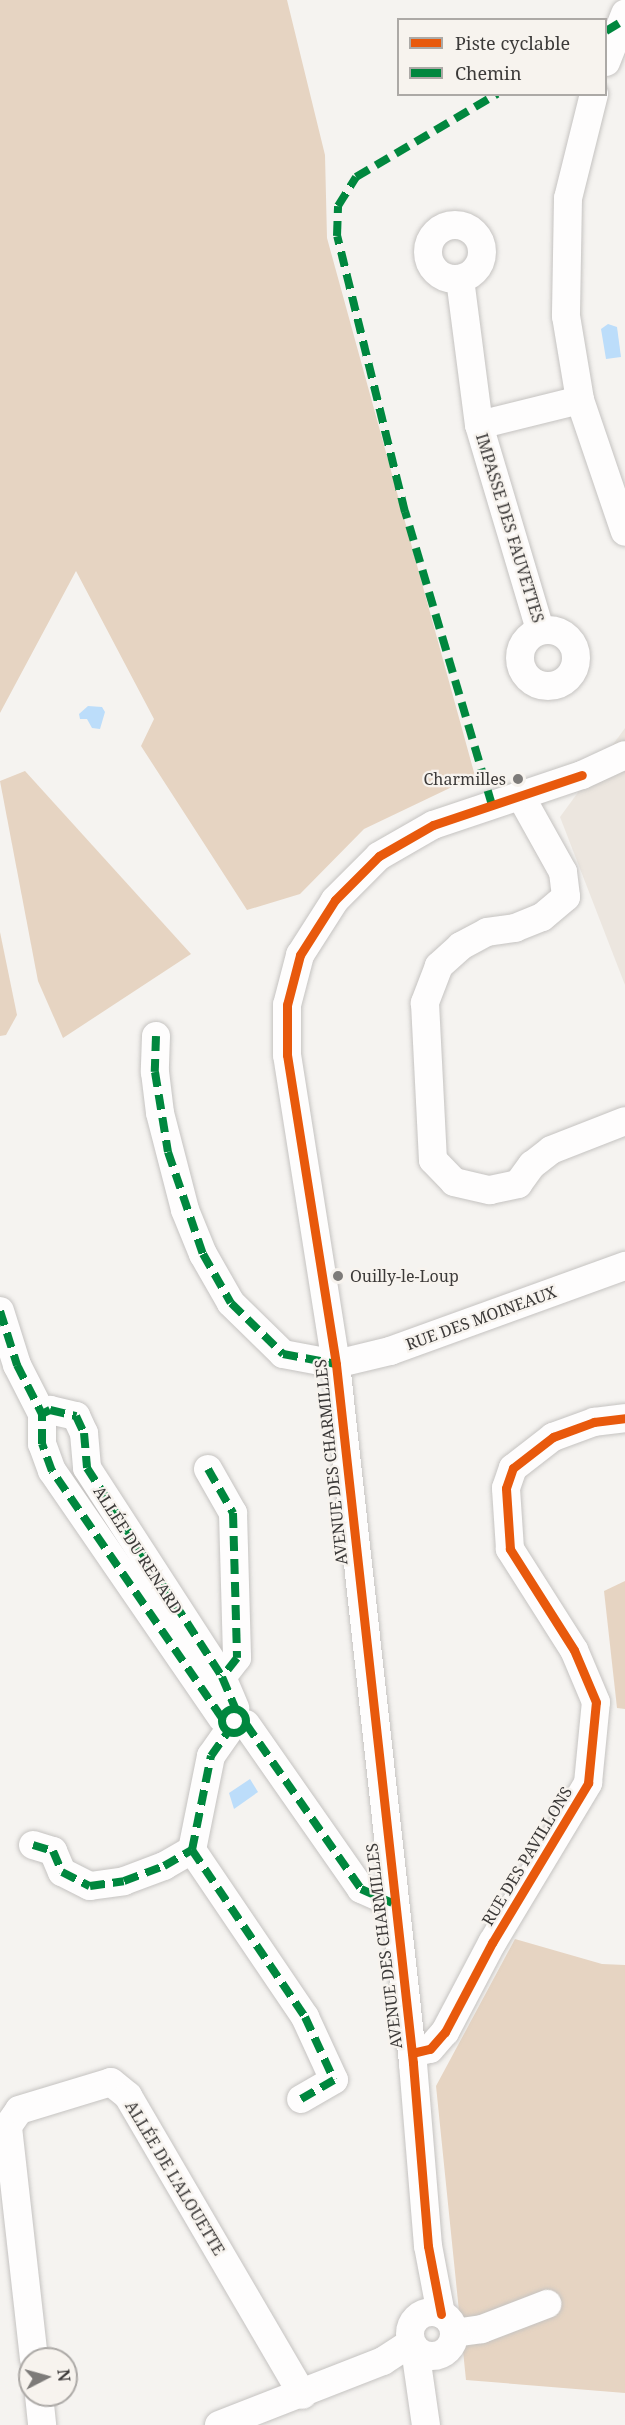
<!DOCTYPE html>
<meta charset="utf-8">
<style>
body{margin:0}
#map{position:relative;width:625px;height:2425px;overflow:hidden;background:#f5f3f0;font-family:"Noto Serif",serif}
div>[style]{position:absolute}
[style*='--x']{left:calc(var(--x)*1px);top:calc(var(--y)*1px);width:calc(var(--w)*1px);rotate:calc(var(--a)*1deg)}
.built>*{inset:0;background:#ece6df}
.green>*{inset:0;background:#e6d4c2}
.water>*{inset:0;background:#bcddfa}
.roads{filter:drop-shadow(0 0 2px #c5c3c1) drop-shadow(0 0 2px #c5c3c1)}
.minor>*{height:28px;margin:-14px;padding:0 14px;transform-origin:14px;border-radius:14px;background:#fefdfd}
.minor>.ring{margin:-14px;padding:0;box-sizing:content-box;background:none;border:28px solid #fefdfd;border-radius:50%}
.quiet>*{height:8px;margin-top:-4px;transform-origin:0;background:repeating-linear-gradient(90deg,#00873e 0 15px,transparent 0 23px)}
.quiet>.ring{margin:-4px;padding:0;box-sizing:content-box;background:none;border:8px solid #00873e;border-radius:50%}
.cycleway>*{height:9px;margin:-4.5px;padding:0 4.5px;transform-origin:4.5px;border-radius:4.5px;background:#e8590c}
.dots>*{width:16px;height:16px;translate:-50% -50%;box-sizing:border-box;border:3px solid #f7f3ee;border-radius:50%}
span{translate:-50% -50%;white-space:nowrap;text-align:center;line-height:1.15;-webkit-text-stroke:4.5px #f7f3ee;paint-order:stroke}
.street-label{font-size:16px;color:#3c3a39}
.poi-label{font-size:16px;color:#3c3a39}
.right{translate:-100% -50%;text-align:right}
.left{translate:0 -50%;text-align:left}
.legend{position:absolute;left:397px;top:18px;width:210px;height:78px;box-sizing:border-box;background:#f7f3ee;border:2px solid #aca9a6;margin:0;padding:8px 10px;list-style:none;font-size:18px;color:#3c3a39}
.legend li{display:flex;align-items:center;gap:12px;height:30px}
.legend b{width:30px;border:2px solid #aca9a6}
.north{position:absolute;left:18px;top:2347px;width:60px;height:60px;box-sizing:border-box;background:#f7f3ee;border:2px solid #aca9a6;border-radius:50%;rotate:84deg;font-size:16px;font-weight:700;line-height:24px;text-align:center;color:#3c3a39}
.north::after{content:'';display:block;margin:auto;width:21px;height:27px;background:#7d7b79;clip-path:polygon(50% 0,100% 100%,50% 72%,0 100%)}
</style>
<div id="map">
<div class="built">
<i style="clip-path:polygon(625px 728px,625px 985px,560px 817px)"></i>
</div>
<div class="green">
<i style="clip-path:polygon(0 0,287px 0,325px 155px,327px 238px,475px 776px,364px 829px,300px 894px,247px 910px,141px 746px,154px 719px,76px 571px,0 713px)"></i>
<i style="clip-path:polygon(25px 771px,191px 954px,63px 1038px,38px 981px,0 781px)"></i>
<i style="clip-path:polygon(0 932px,17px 1015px,6px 1035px,0 1036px)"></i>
<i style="clip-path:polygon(625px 1581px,625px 1709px,617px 1708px,604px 1591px)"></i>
<i style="clip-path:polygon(515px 1939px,602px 1964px,625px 1965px,625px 2393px,466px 2380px,436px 2086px)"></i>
</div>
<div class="water">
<i style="clip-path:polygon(608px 324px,617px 327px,621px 357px,606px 359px,601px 329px)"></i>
<i style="clip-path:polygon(88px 706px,102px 707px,105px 712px,100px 729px,92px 728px,87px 719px,80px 719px,79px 714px)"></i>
<i style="clip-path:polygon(250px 1779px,258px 1792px,234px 1809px,229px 1793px)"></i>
</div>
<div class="roads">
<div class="minor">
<i style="--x:606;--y:62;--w:52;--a:-68.4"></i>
<i style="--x:594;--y:94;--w:107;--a:104"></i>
<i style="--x:568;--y:198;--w:118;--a:91"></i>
<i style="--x:566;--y:316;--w:85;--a:80.5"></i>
<i style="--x:580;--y:400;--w:139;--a:71.2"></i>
<i class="ring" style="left:428px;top:225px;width:26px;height:26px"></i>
<i style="--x:460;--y:279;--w:147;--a:82.6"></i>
<i style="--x:479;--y:425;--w:104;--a:-13.9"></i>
<i style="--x:479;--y:425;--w:214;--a:73.4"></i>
<i class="ring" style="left:520px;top:630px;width:28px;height:28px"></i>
<i style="--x:520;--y:795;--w:88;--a:60.8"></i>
<i style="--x:563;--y:872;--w:25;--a:83"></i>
<i style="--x:566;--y:897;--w:31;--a:140"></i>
<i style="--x:542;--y:917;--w:29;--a:158"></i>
<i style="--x:515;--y:928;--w:28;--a:172"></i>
<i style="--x:487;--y:932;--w:30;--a:152"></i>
<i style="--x:461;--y:946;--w:30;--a:138"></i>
<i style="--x:439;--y:966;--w:40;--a:111"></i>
<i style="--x:425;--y:1003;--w:157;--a:87.1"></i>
<i style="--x:433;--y:1160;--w:30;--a:46"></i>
<i style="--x:454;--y:1182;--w:37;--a:13"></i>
<i style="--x:490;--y:1190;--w:29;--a:-12"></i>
<i style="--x:518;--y:1184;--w:24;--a:-54"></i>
<i style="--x:532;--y:1165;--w:24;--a:-38"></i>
<i style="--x:551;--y:1150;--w:79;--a:-21.4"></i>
<i style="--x:156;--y:1036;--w:36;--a:92"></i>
<i style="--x:155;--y:1072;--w:41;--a:83"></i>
<i style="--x:160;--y:1113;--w:100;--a:75.5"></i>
<i style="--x:185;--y:1210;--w:48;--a:67.8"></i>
<i style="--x:203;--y:1254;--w:56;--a:60.3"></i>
<i style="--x:231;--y:1303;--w:73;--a:44.4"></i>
<i style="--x:283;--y:1354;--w:54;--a:10.7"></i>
<i style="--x:336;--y:1364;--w:56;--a:-13.5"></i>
<i style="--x:390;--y:1351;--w:250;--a:-19.9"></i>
<i style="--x:0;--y:1311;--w:57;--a:72.5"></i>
<i style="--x:17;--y:1365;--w:55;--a:63"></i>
<i style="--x:208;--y:1469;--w:51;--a:60.4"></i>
<i style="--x:233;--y:1513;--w:145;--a:88.4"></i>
<i style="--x:237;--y:1658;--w:24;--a:128"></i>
<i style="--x:222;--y:1718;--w:300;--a:-124.5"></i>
<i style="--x:52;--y:1471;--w:29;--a:-110"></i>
<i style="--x:42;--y:1444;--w:30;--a:-90"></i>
<i style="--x:42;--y:1414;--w:9;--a:-27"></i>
<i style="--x:50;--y:1410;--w:27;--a:13"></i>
<i style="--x:76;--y:1416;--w:19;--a:65"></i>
<i style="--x:84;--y:1433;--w:35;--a:85"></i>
<i style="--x:87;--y:1468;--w:249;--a:57.1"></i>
<i style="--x:222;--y:1677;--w:34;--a:67"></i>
<i style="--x:246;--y:1724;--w:201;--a:55.1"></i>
<i style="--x:361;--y:1889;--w:34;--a:24"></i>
<i style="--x:33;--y:1845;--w:21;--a:17"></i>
<i style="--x:53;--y:1851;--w:23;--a:67"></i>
<i style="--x:62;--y:1872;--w:31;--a:27"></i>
<i style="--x:90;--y:1886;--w:34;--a:-8"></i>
<i style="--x:124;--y:1881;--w:43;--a:-20.6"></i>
<i style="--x:164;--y:1866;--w:32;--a:-30"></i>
<i style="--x:192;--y:1850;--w:96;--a:-78.6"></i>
<i style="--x:211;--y:1756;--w:29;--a:-55"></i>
<i style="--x:192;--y:1850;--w:202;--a:55.9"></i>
<i style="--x:305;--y:2017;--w:69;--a:65.3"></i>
<i style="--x:334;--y:2080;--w:38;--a:150"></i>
<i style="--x:412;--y:2053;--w:18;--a:-13"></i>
<i style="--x:430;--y:2049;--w:23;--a:-49"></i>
<i style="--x:445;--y:2032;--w:101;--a:-62.2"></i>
<i style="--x:492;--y:1943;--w:187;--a:-59"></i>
<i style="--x:588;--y:1783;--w:81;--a:-84.4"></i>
<i style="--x:596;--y:1702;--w:56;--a:-112.9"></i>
<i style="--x:574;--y:1650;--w:120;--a:-122.4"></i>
<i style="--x:510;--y:1549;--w:61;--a:-93.8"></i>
<i style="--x:506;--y:1488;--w:21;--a:-71"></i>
<i style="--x:513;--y:1468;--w:51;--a:-37.8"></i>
<i style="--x:553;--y:1437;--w:44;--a:-20.1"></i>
<i style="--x:594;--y:1422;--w:31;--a:-7"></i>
<i class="ring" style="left:410px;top:2312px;width:16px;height:16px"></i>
<i style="--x:441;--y:2314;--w:69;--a:-100.8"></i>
<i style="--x:428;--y:2246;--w:184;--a:-94.7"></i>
<i style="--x:413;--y:2063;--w:703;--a:-96.29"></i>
<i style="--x:336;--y:1364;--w:313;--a:-99"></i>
<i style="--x:287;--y:1055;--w:50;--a:-90"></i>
<i style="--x:287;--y:1005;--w:52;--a:-75.4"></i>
<i style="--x:300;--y:955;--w:65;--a:-57.5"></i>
<i style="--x:335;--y:900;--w:62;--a:-45"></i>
<i style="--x:379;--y:856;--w:62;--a:-29.9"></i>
<i style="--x:433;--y:825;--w:157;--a:-18.6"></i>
<i style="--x:582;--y:775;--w:47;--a:-24.9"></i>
<i style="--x:454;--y:2333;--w:28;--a:-8"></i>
<i style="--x:482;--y:2329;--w:70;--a:-21"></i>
<i style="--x:415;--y:2349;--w:77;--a:81.8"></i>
<i style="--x:34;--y:2359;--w:234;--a:-96.4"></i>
<i style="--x:8;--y:2126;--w:19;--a:-55"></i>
<i style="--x:19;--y:2110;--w:96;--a:-16.9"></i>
<i style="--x:111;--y:2082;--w:22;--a:39"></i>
<i style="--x:128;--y:2096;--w:346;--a:59.7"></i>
<i style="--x:39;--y:2395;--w:30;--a:84"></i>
<i style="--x:219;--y:2425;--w:176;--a:-21.3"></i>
<i style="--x:383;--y:2361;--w:33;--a:-33"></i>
</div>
</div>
<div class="quiet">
<i style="--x:606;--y:31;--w:17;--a:-31"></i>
<i style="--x:492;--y:805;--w:306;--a:-106.5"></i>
<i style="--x:405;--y:512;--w:284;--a:-103.8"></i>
<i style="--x:337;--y:236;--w:30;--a:-88"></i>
<i style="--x:338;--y:206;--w:34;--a:-58"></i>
<i style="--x:356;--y:177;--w:164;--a:-30.5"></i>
<i style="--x:156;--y:1036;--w:36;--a:92"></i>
<i style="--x:155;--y:1072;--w:81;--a:80.8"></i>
<i style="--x:168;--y:1152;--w:108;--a:71.1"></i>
<i style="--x:203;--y:1254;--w:56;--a:60.3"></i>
<i style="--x:231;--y:1303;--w:73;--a:44.4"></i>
<i style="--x:283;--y:1354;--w:54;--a:10.7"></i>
<i style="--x:0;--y:1311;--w:57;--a:72.5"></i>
<i style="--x:17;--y:1365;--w:55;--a:63"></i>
<i style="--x:208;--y:1469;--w:51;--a:60.4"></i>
<i style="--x:233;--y:1513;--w:145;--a:88.4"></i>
<i style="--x:237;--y:1658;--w:24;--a:128"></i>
<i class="ring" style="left:222px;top:1709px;width:16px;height:16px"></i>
<i style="--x:222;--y:1718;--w:300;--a:-124.5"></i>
<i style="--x:52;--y:1471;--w:29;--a:-110"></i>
<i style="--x:42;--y:1444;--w:30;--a:-90"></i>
<i style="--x:42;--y:1414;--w:9;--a:-27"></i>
<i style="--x:50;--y:1410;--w:27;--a:13"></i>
<i style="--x:76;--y:1416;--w:19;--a:65"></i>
<i style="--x:84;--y:1433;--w:35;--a:85"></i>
<i style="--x:87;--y:1468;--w:249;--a:57.1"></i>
<i style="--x:222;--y:1677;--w:34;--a:67"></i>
<i style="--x:246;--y:1724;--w:201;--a:55.1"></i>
<i style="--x:361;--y:1889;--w:34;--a:24"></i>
<i style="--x:33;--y:1845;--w:21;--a:17"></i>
<i style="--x:53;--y:1851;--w:23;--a:67"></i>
<i style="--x:62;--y:1872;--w:31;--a:27"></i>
<i style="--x:90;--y:1886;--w:34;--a:-8"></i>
<i style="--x:124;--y:1881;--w:43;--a:-20.6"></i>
<i style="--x:164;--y:1866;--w:32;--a:-30"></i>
<i style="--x:192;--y:1850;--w:96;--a:-78.6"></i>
<i style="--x:211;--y:1756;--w:29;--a:-55"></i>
<i style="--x:192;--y:1850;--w:202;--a:55.9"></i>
<i style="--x:305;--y:2017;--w:69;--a:65.3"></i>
<i style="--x:334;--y:2080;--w:38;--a:150"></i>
</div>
<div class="cycleway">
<i style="--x:412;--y:2053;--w:18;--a:-13"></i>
<i style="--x:430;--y:2049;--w:23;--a:-49"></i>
<i style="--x:445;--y:2032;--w:101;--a:-62.2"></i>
<i style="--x:492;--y:1943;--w:187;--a:-59"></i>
<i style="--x:588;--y:1783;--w:81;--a:-84.4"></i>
<i style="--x:596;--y:1702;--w:56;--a:-112.9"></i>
<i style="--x:574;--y:1650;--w:120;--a:-122.4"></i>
<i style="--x:510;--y:1549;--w:61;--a:-93.8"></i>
<i style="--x:506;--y:1488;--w:21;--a:-71"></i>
<i style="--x:513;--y:1468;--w:51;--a:-37.8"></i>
<i style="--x:553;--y:1437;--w:44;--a:-20.1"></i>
<i style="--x:594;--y:1422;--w:31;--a:-7"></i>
<i style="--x:441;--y:2314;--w:69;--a:-100.8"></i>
<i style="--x:428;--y:2246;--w:184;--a:-94.7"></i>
<i style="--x:413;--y:2063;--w:703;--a:-96.29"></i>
<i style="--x:336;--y:1364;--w:313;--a:-99"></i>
<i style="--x:287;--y:1055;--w:50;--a:-90"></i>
<i style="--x:287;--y:1005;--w:52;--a:-75.4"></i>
<i style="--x:300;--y:955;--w:65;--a:-57.5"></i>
<i style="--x:335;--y:900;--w:62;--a:-45"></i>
<i style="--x:379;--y:856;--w:62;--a:-29.9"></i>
<i style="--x:433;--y:825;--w:157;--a:-18.6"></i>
</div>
<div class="dots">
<i style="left:518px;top:779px;background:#7d7b79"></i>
<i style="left:338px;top:1276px;background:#7d7b79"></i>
</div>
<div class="street-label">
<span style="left:510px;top:528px;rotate:73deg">IMPASSE DES FAUVETTES</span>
<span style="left:481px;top:1318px;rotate:-20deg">RUE DES MOINEAUX</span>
<span style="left:331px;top:1462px;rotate:-96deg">AVENUE DES CHARMILLES</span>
<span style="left:138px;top:1550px;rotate:57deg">ALLÉE DU RENARD</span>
<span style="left:527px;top:1856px;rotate:-59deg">RUE DES PAVILLONS</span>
<span style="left:384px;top:1946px;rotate:-97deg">AVENUE DES CHARMILLES</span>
<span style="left:175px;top:2178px;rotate:59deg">ALLÉE DE L'ALOUETTE</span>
</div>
<div class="poi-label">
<span class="right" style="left:506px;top:779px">Charmilles</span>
<span class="left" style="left:350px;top:1276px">Ouilly-le-Loup</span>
</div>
<ul class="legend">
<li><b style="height:8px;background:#e8590c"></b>Piste cyclable</li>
<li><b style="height:8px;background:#00873e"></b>Chemin</li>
</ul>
<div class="north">N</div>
</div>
